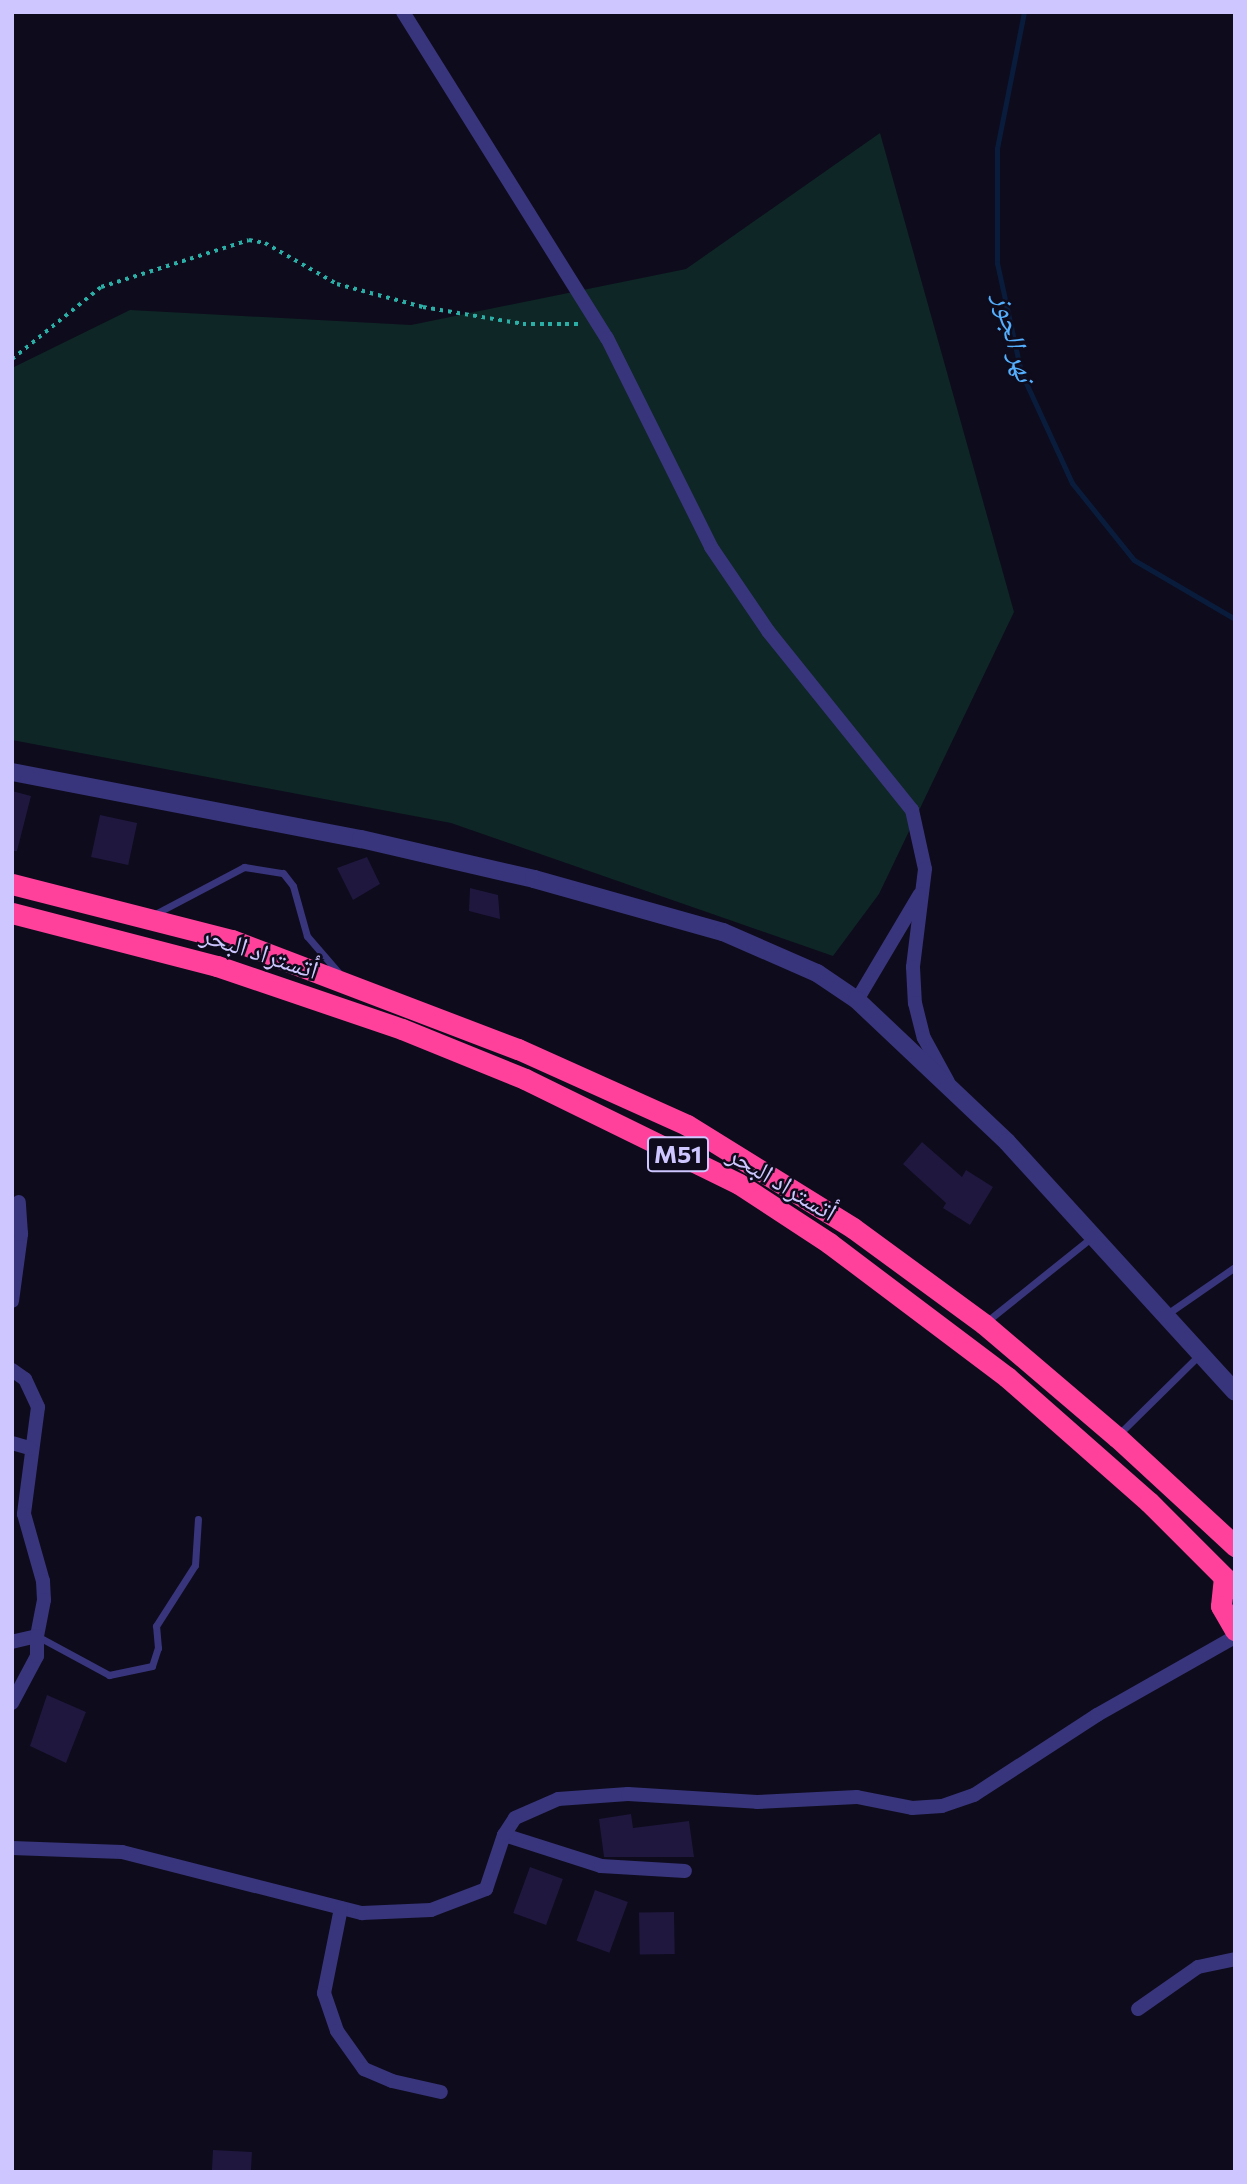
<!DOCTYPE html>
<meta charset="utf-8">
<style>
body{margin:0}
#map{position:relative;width:1247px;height:2184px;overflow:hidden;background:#0e0b1c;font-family:Commissioner,"Noto Naskh Arabic",sans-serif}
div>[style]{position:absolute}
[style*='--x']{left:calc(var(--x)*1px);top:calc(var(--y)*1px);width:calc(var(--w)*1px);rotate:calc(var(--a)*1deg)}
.green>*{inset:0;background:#0e2625}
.stream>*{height:5px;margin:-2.5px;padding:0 2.5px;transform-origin:2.5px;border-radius:2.5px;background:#0a1c3c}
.building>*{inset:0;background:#1f173d;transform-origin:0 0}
.path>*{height:3.5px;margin-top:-1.75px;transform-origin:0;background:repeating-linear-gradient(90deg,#2baea6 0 3.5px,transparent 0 8.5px)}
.service>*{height:7px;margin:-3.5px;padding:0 3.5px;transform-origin:3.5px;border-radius:3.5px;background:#38357c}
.minor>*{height:14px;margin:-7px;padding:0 7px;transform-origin:7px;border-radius:7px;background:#38357c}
.tertiary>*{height:18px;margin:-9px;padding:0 9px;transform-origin:9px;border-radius:9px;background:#38357c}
.motorway>*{height:21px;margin:-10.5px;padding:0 10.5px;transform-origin:10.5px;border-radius:10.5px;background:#ff419c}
span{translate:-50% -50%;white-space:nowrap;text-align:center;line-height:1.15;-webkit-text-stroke:5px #0e0b1c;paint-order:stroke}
.shield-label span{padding:2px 5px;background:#0e0b1c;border:2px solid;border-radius:5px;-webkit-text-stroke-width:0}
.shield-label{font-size:24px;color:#cdc6ff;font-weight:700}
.street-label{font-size:26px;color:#cdc6ff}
.water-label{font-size:28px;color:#54b0ff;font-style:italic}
.frame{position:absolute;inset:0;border:14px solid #cdc6ff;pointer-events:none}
</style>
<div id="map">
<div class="green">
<i style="clip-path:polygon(880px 133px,1014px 612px,879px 894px,833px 956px,451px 823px,12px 740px,12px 368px,130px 310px,411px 325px,686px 269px)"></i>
</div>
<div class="stream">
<i style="--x:1024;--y:12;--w:139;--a:101.2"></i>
<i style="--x:997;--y:148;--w:115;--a:90"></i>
<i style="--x:997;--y:263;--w:112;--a:77.6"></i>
<i style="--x:1021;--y:372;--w:122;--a:65.3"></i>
<i style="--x:1072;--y:483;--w:99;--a:51.2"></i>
<i style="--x:1134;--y:560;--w:117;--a:30.3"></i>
</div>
<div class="building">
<i style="clip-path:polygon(12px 791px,31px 796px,17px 851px,12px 851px)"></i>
<i style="left:100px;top:815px;width:38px;height:43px;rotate:12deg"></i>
<i style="clip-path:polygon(367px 857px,380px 884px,353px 900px,337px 868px)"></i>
<i style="clip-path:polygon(470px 888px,498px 895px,500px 919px,469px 911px)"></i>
<i style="clip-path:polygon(922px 1142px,962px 1177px,966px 1170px,993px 1187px,970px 1225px,943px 1208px,946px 1203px,903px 1164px)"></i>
<i style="clip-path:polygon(47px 1695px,86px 1712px,66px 1763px,30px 1746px)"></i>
<i style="clip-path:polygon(631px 1814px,633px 1828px,689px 1821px,694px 1857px,604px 1857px,599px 1819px)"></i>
<i style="left:530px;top:1867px;width:35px;height:49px;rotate:20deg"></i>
<i style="left:595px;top:1890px;width:35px;height:54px;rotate:20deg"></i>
<i style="left:674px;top:1912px;width:42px;height:35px;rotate:89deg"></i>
<i style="left:213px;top:2150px;width:39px;height:22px;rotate:3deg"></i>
</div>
<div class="path">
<i style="--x:12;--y:359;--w:114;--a:-39"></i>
<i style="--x:101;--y:287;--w:155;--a:-17.6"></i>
<i style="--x:249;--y:240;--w:16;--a:11"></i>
<i style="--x:265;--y:243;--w:83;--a:29.7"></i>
<i style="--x:337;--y:284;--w:89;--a:15"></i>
<i style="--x:423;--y:307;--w:101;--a:9.6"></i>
<i style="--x:523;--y:324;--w:57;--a:0"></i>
</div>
<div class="service">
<i style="--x:155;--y:914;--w:101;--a:-27.8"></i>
<i style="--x:244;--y:867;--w:39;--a:9"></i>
<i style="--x:283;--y:873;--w:16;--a:52"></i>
<i style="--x:293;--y:886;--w:52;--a:74.4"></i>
<i style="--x:307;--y:936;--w:48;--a:49.3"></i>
<i style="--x:1167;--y:1314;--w:83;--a:-34.7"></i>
<i style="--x:986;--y:1322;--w:136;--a:-38.7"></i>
<i style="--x:1119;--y:1434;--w:114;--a:-44.6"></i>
<i style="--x:37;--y:1636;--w:82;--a:28.4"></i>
<i style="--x:109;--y:1675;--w:44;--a:-11.8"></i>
<i style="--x:152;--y:1666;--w:19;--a:-72"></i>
<i style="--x:158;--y:1648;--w:22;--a:-95"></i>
<i style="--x:156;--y:1626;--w:72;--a:-57.4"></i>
<i style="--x:195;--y:1565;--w:46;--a:-86.3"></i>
</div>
<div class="minor">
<i style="--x:403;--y:12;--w:385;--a:58"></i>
<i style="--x:607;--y:338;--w:233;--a:63.5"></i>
<i style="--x:711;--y:547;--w:102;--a:55.8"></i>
<i style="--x:768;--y:631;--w:230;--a:51.2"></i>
<i style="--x:912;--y:810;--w:60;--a:77.6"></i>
<i style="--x:925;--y:869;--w:99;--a:97"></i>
<i style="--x:913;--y:967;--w:36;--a:87"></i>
<i style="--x:915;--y:1003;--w:36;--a:76"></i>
<i style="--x:924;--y:1038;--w:50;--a:61.4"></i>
<i style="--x:857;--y:1000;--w:123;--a:-59.3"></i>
<i style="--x:12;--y:1301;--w:68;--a:-82.3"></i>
<i style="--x:21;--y:1234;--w:32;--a:-94"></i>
<i style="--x:12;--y:1370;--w:16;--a:35"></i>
<i style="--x:25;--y:1379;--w:31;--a:65"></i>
<i style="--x:38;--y:1407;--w:108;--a:97.5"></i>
<i style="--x:24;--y:1514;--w:70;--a:74.2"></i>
<i style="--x:43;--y:1581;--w:19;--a:87"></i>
<i style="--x:44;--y:1600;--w:37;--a:101"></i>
<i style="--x:37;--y:1636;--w:26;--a:167"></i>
<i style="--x:12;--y:1443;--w:19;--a:16"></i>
<i style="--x:12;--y:1703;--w:53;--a:-62"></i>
<i style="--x:37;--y:1656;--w:20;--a:-90"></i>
<i style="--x:504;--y:1835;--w:102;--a:17.7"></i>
<i style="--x:601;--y:1866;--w:84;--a:3.4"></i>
<i style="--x:12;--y:1848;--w:110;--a:2.1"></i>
<i style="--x:122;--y:1852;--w:248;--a:14.3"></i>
<i style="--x:362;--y:1913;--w:69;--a:-2.5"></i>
<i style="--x:431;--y:1910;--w:59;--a:-20.9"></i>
<i style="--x:486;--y:1889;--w:57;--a:-71.6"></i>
<i style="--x:504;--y:1835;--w:20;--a:-57"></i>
<i style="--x:515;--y:1818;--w:47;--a:-23.8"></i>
<i style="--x:558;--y:1799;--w:70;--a:-4.1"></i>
<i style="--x:628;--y:1794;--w:129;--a:3.5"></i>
<i style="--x:757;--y:1802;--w:100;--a:-2.9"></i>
<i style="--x:857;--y:1797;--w:56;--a:11.3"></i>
<i style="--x:912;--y:1808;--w:30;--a:-4"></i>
<i style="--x:942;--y:1806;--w:34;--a:-19"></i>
<i style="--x:974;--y:1795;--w:147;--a:-33"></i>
<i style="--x:1097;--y:1715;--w:159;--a:-29.5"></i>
<i style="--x:341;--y:1908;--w:87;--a:101.3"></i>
<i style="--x:324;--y:1993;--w:40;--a:71.1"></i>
<i style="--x:337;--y:2031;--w:47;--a:54.6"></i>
<i style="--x:364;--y:2069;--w:30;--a:23"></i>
<i style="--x:392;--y:2081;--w:50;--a:12.7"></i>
<i style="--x:1138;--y:2009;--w:73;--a:-35"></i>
<i style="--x:1198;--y:1967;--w:38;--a:-12"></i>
</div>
<div class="tertiary">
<i style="--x:12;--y:772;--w:355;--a:10.9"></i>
<i style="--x:361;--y:839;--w:178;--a:13"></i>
<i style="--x:534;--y:879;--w:196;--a:15.7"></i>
<i style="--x:723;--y:932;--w:103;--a:23.6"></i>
<i style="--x:817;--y:973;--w:48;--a:34"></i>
<i style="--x:857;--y:1000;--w:207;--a:43.4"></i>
<i style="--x:1007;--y:1142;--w:338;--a:47.6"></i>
</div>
<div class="motorway">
<i style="--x:12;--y:884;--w:227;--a:14.3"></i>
<i style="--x:232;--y:940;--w:306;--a:20.9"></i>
<i style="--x:518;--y:1049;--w:185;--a:24.2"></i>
<i style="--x:687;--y:1125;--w:195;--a:31.8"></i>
<i style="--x:853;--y:1228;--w:162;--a:36.2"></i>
<i style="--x:984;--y:1324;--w:175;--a:40.4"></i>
<i style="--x:1117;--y:1437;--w:161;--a:42.7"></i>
<i style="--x:12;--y:913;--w:212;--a:14.5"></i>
<i style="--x:217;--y:966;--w:195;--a:18.8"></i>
<i style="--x:402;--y:1029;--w:133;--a:22.1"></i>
<i style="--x:525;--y:1079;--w:238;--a:26.1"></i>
<i style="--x:739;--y:1184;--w:108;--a:33.2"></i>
<i style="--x:829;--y:1243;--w:223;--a:37"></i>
<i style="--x:1007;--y:1377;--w:189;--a:41.4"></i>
<i style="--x:1149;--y:1502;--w:122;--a:45"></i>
<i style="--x:1224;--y:1577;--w:29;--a:96"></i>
<i style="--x:1221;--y:1606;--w:28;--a:60"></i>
</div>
<div class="shield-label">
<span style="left:678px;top:1154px">M51</span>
</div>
<div class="street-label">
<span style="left:260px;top:951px;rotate:18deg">أتستراد البحر</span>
<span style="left:783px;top:1182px;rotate:31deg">أتستراد البحر</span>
</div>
<div class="water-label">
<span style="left:1016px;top:337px;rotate:75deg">نهر الجوز</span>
</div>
<div class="frame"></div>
</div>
